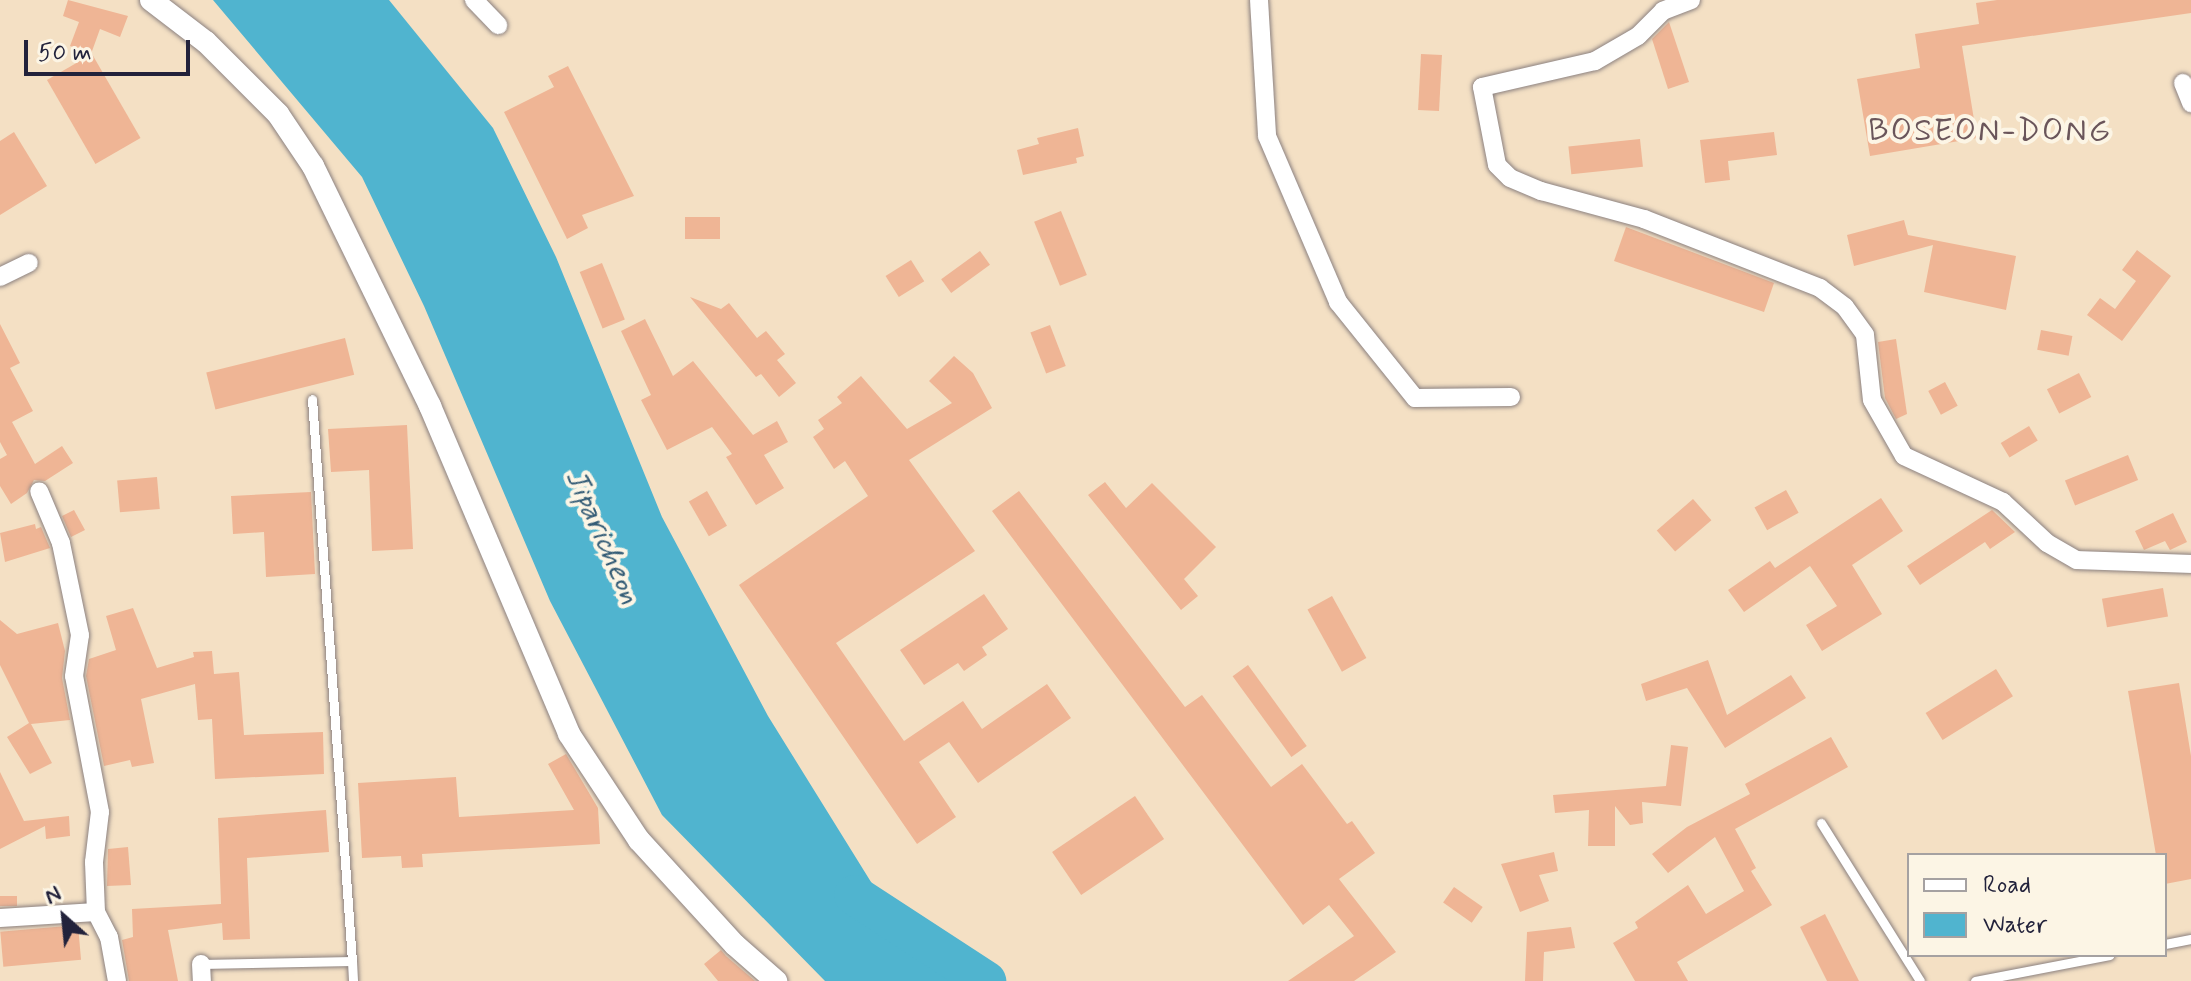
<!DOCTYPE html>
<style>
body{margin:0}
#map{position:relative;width:2191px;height:981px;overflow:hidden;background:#f4e0c4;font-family:Mynerve,sans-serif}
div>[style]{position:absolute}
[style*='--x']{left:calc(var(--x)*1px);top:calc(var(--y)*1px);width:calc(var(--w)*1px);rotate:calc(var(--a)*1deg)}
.water>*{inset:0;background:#50b4cf}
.river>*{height:40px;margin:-20px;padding:0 20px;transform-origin:20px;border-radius:20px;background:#50b4cf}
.building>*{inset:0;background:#efb595;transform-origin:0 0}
.roads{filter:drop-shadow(0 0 2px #8b8180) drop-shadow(0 0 2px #8b8180)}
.service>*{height:9px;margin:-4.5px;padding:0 4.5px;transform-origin:4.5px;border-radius:4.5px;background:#fff}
.minor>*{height:18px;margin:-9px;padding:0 9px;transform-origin:9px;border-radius:9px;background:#fff}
.tertiary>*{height:22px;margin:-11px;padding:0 11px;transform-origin:11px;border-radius:11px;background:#fff}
span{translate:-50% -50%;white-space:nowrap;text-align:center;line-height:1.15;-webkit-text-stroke:8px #fcf5e5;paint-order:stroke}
.water-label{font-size:30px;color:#345c76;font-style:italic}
.quarter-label{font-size:32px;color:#6a555a;letter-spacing:2px}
.legend{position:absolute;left:1907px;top:853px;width:260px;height:104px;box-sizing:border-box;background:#fcf5e5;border:2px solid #a5a1a1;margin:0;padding:10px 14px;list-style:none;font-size:24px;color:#22223b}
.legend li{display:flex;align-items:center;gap:16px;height:40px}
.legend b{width:40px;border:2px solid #a5a1a1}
.north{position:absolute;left:24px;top:877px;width:80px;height:80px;-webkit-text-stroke:6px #fcf5e5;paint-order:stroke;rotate:333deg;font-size:22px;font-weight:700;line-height:32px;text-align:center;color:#22223b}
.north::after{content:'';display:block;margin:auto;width:28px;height:36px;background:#22223b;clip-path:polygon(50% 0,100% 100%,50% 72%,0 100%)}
.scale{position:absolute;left:24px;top:40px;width:166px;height:36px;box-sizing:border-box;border:4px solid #22223b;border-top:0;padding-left:10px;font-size:24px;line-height:28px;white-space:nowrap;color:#22223b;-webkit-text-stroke:6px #fcf5e5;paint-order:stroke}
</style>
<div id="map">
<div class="water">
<i style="clip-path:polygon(213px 0,389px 0,493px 128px,556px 257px,662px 517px,768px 716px,907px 940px,1004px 981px,825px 981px,662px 815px,550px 601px,424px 306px,362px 177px)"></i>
</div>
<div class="river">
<i style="--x:854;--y:895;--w:158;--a:33.1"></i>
</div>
<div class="building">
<i style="clip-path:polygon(68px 0,128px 16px,120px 37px,100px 29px,91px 54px,70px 46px,79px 22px,63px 16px)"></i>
<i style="clip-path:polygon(1997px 0,2191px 0,2191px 13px,1962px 46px,1977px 138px,1870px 156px,1857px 79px,1920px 68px,1915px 34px,1979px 24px,1976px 3px)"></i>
<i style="clip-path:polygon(1669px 22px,1689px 82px,1668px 89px,1652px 39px)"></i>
<i style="left:92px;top:54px;width:97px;height:52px;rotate:60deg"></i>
<i style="left:1421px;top:54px;width:21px;height:56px;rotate:3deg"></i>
<i style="clip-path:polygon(568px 66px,634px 196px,582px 215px,588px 228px,567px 239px,504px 112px,554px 87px,548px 76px)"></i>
<i style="clip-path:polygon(1078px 128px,1084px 156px,1076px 158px,1077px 163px,1023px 175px,1017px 150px,1039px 144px,1037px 138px)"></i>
<i style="clip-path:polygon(14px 132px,47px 186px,0 215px,0 141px)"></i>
<i style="clip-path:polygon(1774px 132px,1777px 155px,1728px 161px,1730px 180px,1705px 183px,1700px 140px)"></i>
<i style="left:1640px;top:139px;width:28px;height:72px;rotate:84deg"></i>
<i style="left:1061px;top:211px;width:69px;height:29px;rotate:68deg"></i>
<i style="left:685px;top:217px;width:35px;height:22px"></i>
<i style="clip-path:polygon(1904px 220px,1908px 235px,2016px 256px,2006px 310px,1924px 292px,1933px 245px,1854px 266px,1847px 235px)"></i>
<i style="clip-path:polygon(1626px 227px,1774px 283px,1764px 312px,1614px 261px)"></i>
<i style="clip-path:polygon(2137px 250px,2171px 276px,2122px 341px,2087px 315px,2100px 298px,2115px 309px,2136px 281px,2122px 270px)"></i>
<i style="left:980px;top:251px;width:17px;height:48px;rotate:54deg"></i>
<i style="left:911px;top:260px;width:25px;height:30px;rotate:58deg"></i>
<i style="left:602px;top:263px;width:61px;height:24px;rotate:68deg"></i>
<i style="clip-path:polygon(690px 297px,721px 309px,729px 303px,757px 338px,766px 331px,785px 354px,777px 360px,796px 383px,779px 397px,761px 374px,756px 377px)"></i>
<i style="clip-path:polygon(645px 319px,673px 376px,693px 361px,753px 435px,777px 421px,788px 442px,764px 455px,784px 488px,756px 505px,726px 457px,732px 454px,712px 427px,667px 450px,641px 400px,651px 395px,621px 331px)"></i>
<i style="clip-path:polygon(0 324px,20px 363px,10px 368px,33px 411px,12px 422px,35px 464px,62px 446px,73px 463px,45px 481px,34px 480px,27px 493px,11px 504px,0 486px,0 459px,7px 455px,0 442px)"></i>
<i style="left:1050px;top:325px;width:44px;height:21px;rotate:69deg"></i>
<i style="left:2041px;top:330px;width:32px;height:20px;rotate:11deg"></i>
<i style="left:345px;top:338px;width:38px;height:143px;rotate:76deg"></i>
<i style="clip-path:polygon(1896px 339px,1907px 414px,1896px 419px,1885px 398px,1878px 342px)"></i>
<i style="clip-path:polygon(954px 356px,973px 373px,992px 408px,909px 460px,975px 551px,836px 643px,904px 741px,963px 701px,982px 729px,1047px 684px,1071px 718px,978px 783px,949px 742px,919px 762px,956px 817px,917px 844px,739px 585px,868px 496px,845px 461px,834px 469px,813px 437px,824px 429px,818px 420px,842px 403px,837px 397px,861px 376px,907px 429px,952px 403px,929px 381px)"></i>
<i style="left:2079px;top:373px;width:27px;height:36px;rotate:63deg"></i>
<i style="left:1945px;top:382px;width:27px;height:19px;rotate:62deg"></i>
<i style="clip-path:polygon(407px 425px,413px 549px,372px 551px,369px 470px,331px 472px,328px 429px)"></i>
<i style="left:2029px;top:426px;width:17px;height:33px;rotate:59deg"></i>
<i style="left:2128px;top:455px;width:27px;height:68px;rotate:68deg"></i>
<i style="left:157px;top:477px;width:32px;height:40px;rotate:85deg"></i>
<i style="clip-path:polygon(1105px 482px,1126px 508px,1152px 483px,1216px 547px,1184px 579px,1198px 596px,1181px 610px,1088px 495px)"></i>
<i style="left:1786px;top:490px;width:26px;height:36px;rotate:61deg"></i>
<i style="left:707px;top:491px;width:40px;height:21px;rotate:60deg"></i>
<i style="clip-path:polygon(1019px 491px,1185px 707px,1202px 695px,1271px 787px,1302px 764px,1347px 824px,1352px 821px,1375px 853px,1339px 879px,1396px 952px,1354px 981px,1288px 981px,1354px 936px,1329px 905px,1303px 925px,992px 511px)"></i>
<i style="clip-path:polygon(311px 492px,315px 574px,266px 577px,264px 532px,233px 534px,231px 496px)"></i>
<i style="clip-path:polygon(1881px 498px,1903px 531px,1852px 565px,1882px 614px,1822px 651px,1806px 625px,1837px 606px,1810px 566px,1744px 612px,1728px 590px,1770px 561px,1775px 568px)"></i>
<i style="left:1693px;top:499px;width:28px;height:48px;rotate:49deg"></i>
<i style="clip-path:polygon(74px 510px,85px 530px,71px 537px,62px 516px)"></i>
<i style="clip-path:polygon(1992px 510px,2015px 532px,1990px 549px,1985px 542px,1920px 585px,1907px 566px)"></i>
<i style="clip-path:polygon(2173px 513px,2187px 542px,2170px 550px,2165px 541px,2144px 550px,2135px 531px)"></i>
<i style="clip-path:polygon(35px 524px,36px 529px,41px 527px,50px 548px,5px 562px,0 533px)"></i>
<i style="left:2163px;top:588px;width:29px;height:62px;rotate:80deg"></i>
<i style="clip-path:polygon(984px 594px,1008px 629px,982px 647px,987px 655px,964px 671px,958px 663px,924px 685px,900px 650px)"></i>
<i style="left:1332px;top:596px;width:71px;height:28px;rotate:61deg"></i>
<i style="clip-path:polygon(133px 608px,157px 668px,194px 657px,193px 652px,212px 651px,214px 674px,239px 672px,244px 735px,323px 732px,324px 774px,215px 779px,212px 719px,198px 720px,195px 684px,141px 699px,154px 763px,132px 767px,130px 760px,104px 766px,86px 676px,89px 659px,116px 650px,106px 616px)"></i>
<i style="clip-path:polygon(0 620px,17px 634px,58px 623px,65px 651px,62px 678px,70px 720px,31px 724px,52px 763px,30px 774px,7px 737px,29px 723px,0 665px)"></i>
<i style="clip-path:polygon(1708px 660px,1727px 715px,1791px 675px,1806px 698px,1725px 748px,1687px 688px,1646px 701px,1641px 684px)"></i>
<i style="left:1248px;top:665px;width:100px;height:19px;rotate:54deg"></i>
<i style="left:1996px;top:669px;width:32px;height:83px;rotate:58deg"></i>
<i style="clip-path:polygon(2179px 683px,2191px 756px,2191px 879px,2165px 884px,2165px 855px,2156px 855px,2128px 691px)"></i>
<i style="clip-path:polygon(1831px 737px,1848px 767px,1735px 829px,1756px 868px,1751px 871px,1772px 905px,1677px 962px,1688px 981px,1635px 981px,1613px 943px,1638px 928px,1635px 922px,1688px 885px,1706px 914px,1744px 891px,1715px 837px,1668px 873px,1652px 854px,1687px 827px,1750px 794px,1745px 784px)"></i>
<i style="clip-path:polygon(1671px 745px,1688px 747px,1681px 806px,1642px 802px,1643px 823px,1630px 825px,1615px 806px,1615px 846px,1588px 846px,1589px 810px,1555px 813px,1553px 795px,1666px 786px)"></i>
<i style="clip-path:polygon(566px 754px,598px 808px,600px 844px,422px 854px,423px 867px,402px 868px,401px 856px,362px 858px,358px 783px,456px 777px,459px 817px,574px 810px,548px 764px)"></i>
<i style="clip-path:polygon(0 772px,24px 821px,69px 816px,70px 836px,46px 839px,45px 826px,0 849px)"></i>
<i style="left:1135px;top:796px;width:52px;height:100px;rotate:56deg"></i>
<i style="clip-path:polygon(326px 810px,329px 852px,247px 858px,250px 939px,223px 940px,222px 923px,168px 930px,178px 981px,129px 981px,122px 940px,133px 937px,132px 909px,221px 904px,218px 818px)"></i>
<i style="clip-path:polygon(128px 847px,131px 885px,107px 886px,108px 849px)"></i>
<i style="clip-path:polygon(1554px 852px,1558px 871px,1539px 875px,1549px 901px,1520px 912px,1501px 864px)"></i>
<i style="left:1454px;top:887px;width:35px;height:19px;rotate:35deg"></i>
<i style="left:0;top:896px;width:17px;height:10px"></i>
<i style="clip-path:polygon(1825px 914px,1859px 981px,1827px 981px,1800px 927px)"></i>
<i style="left:78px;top:925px;width:35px;height:78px;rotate:85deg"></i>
<i style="clip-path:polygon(1571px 927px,1575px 948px,1544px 952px,1543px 981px,1525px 981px,1527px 932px)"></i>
<i style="clip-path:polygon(721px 950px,726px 956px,755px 981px,718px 981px,704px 964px)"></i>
</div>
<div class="roads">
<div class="service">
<i style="--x:1821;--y:823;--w:186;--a:57.9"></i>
<i style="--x:2165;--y:944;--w:26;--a:-11"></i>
<i style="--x:352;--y:961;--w:20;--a:87"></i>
<i style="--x:201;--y:964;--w:151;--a:-1.1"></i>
<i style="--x:352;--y:961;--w:563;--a:-94.07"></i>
<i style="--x:1975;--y:981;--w:137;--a:-10.9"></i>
</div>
<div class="minor">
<i style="--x:474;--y:0;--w:35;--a:46"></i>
<i style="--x:1259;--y:0;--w:136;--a:86.6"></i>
<i style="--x:1267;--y:136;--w:181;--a:66.8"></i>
<i style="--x:1338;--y:302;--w:123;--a:51.3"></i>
<i style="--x:1415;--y:398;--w:96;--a:-0.6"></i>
<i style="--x:1691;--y:0;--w:30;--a:159"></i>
<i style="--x:1663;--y:11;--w:35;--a:135"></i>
<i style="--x:1638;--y:36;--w:50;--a:149.8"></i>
<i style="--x:1595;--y:61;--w:116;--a:167"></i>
<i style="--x:1482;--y:87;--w:79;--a:79.1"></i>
<i style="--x:1497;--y:165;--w:18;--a:45"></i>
<i style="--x:1510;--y:178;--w:34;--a:23"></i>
<i style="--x:1541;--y:191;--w:107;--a:15.2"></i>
<i style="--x:1644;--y:219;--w:189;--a:21.4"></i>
<i style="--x:1820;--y:288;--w:31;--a:37"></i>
<i style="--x:1845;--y:307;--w:34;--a:54"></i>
<i style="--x:1865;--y:335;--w:65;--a:83.9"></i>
<i style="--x:1872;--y:400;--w:64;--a:60.3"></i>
<i style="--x:1904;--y:456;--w:109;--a:24.9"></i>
<i style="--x:2003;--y:502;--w:60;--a:43"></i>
<i style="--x:2047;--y:543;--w:34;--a:30"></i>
<i style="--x:2077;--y:560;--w:114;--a:2"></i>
<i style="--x:2183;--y:83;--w:22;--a:68"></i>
<i style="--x:0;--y:277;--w:32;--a:-26"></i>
<i style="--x:96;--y:912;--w:28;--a:63"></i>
<i style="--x:109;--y:937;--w:45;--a:79.7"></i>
<i style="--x:0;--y:918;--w:96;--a:-3.6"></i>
<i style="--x:96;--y:912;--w:50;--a:-92.3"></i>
<i style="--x:94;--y:862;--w:50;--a:-83.2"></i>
<i style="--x:100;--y:812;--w:138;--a:-100.8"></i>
<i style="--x:74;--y:676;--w:41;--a:-81.7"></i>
<i style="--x:80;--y:635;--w:94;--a:-101.7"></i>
<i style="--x:61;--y:543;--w:56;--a:-112.9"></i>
<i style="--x:201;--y:964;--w:17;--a:87"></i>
</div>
<div class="tertiary">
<i style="--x:151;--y:0;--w:69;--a:37.4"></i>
<i style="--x:206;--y:42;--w:102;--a:45"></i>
<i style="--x:278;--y:114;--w:63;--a:56.1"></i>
<i style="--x:313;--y:166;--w:267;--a:64"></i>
<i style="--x:430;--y:406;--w:356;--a:67"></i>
<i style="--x:569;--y:734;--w:127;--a:56.6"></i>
<i style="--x:639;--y:840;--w:142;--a:47.6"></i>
<i style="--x:735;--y:945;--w:55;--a:41.3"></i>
</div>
</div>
<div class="water-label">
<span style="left:602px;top:537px;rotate:66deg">Jiparicheon</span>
</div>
<div class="quarter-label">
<span style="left:1990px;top:131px">BOSEON-DONG</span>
</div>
<ul class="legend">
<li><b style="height:10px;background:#fff"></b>Road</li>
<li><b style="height:22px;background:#50b4cf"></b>Water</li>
</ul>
<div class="north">N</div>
<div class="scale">50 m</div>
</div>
